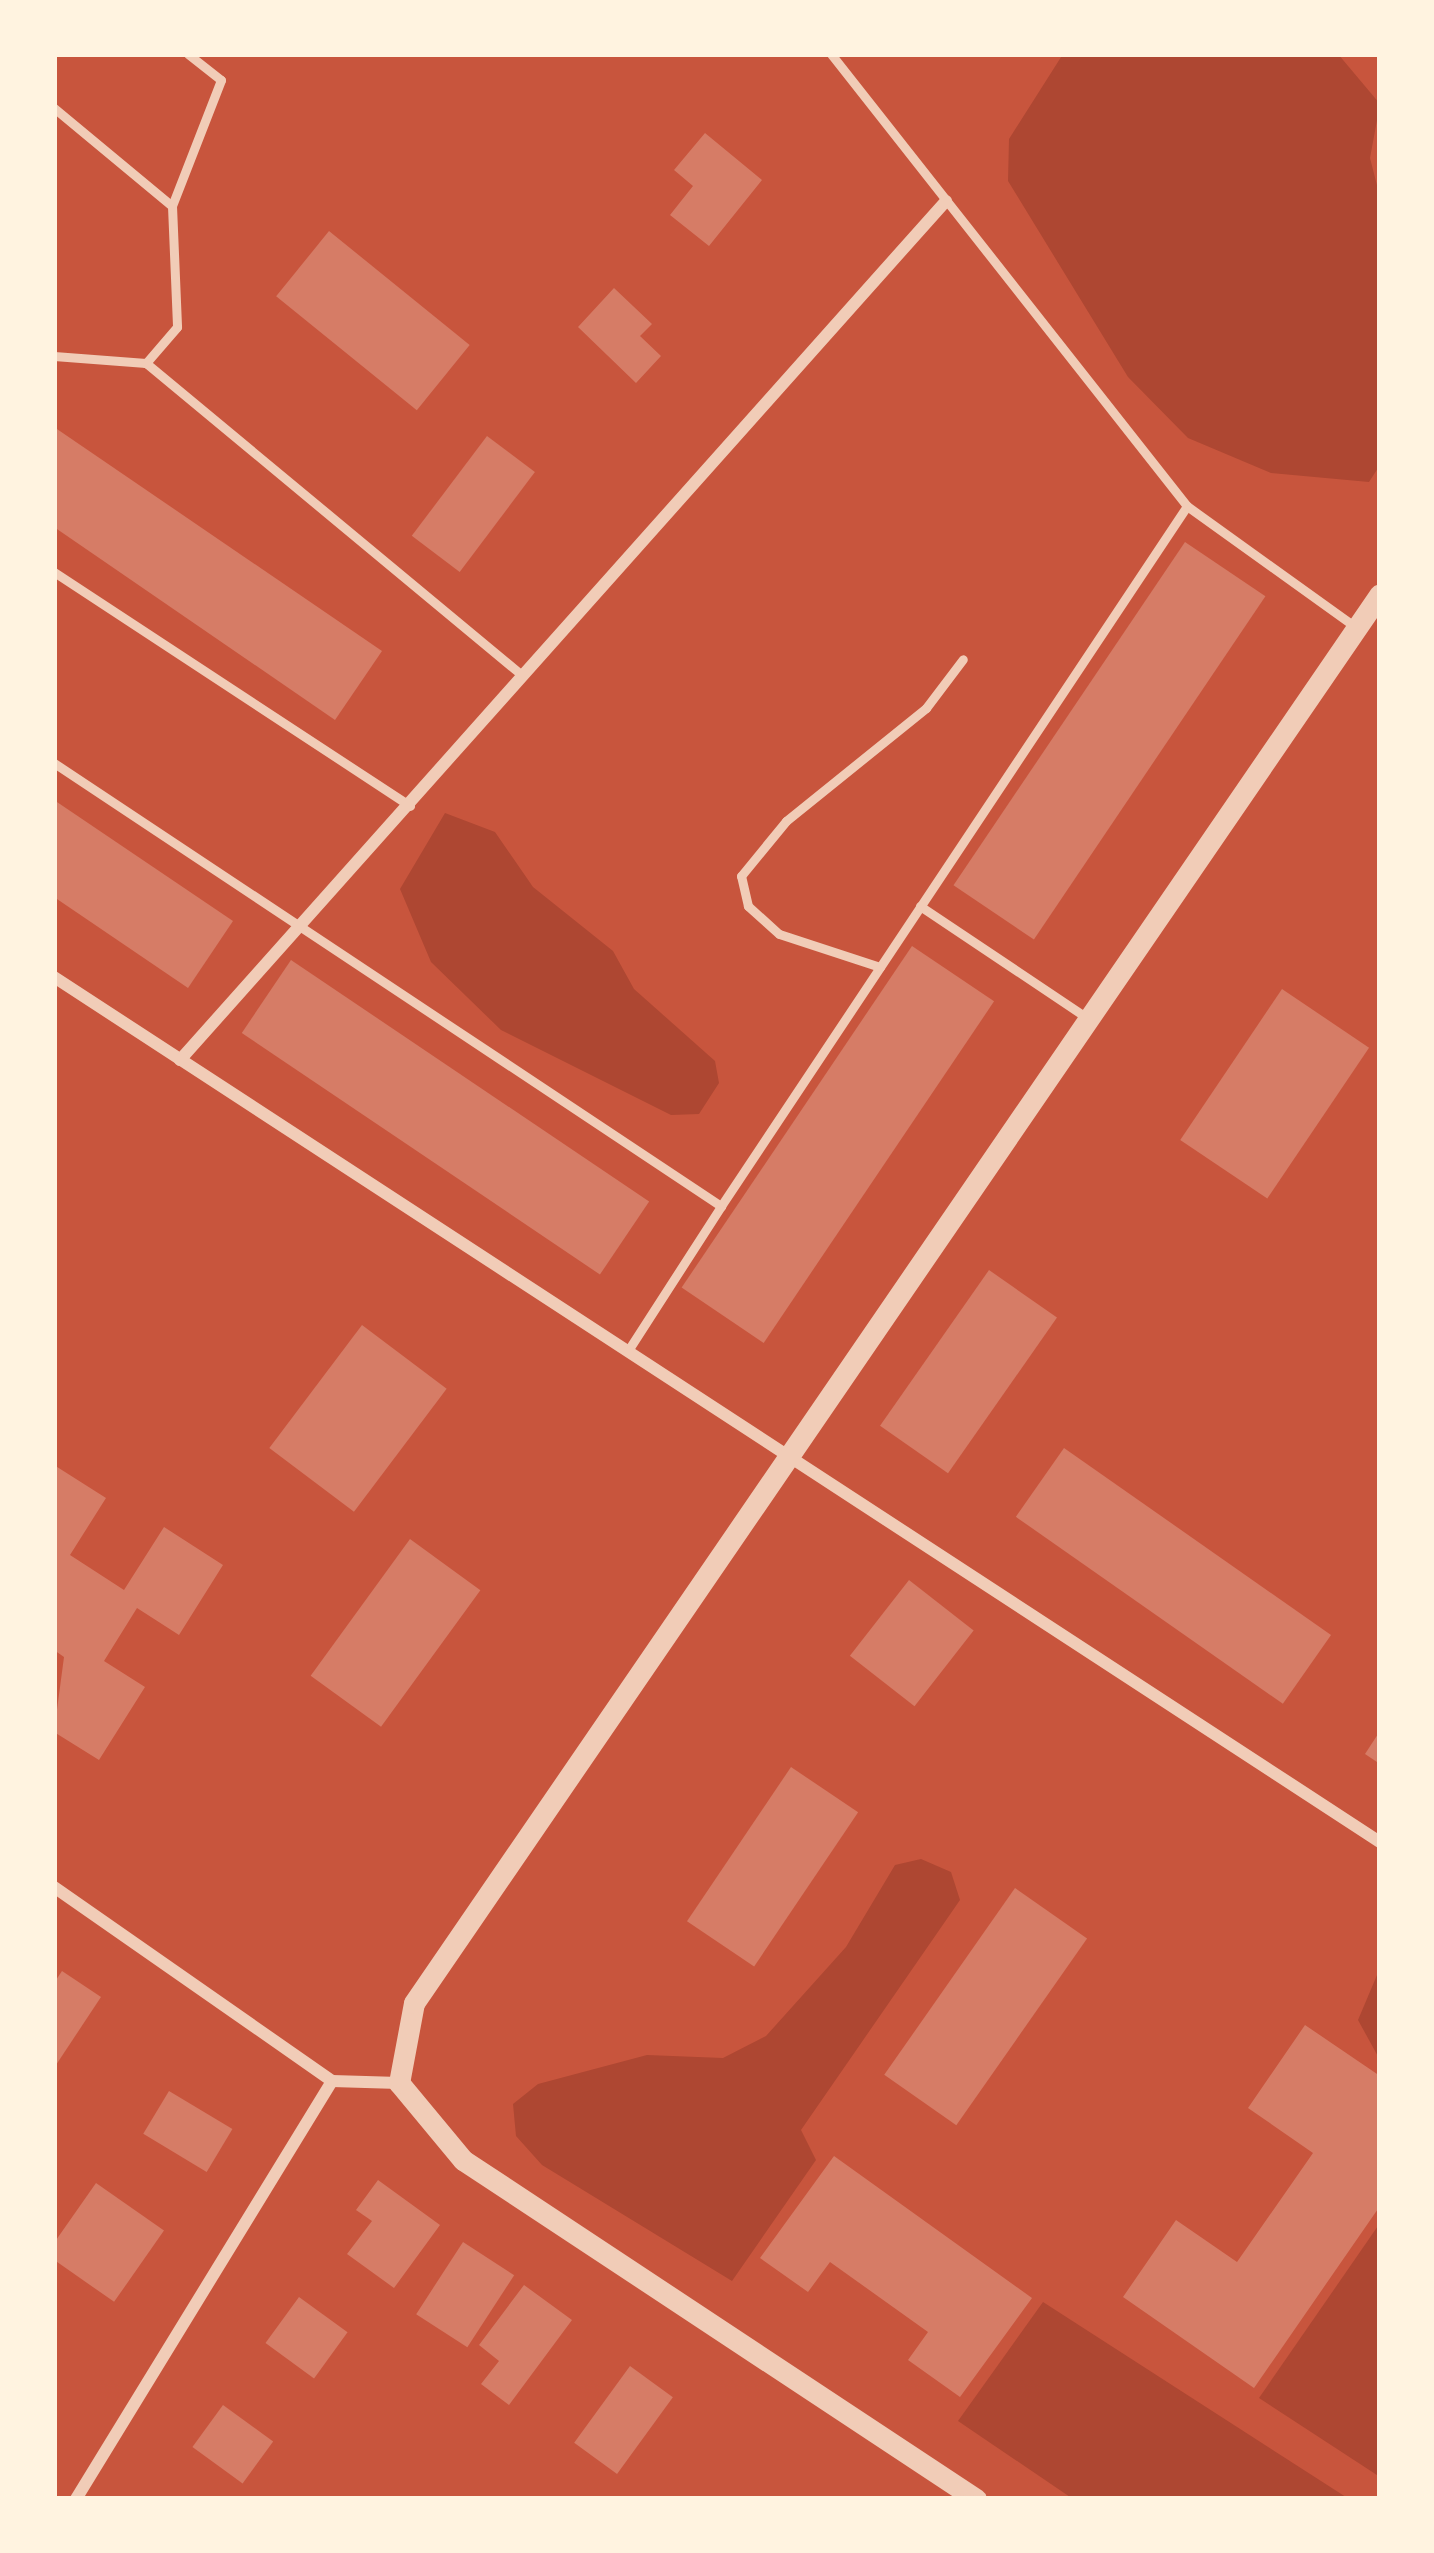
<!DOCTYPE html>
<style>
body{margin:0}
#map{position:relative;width:1434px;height:2553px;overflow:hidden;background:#c8553d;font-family:"Fira Sans Condensed",sans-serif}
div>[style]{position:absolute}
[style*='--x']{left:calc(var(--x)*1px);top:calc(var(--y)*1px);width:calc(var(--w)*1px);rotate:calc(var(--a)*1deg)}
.green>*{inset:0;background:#ae4732}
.building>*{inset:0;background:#d67c66;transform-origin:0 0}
.service>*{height:9px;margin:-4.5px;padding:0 4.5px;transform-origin:4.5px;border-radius:4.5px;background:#f1ccb7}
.minor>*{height:12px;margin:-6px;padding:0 6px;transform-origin:6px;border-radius:6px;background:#f1ccb7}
.tertiary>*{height:21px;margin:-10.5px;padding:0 10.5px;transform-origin:10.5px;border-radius:10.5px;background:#f1ccb7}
span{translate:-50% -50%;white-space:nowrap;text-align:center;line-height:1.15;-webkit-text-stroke:12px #fff3e0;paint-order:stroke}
.frame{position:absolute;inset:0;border:57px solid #fff3e0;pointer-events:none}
</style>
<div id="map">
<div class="green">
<i style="clip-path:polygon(1063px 54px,1338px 54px,1380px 104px,1370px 158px,1380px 197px,1380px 465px,1369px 482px,1271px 473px,1188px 438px,1128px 377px,1008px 181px,1009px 139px)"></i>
<i style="clip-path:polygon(445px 813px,495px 832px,533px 887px,613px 951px,634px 989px,715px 1061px,719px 1083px,699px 1114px,671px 1115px,501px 1030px,431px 962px,400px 889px)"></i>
<i style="clip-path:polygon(921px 1859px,951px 1872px,960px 1900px,801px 2130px,816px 2160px,732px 2281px,542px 2165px,516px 2136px,513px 2104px,538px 2084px,647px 2055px,723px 2058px,766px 2036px,846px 1947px,895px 1865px)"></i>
<i style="clip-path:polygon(1380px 1968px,1380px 2060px,1358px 2020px)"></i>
<i style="clip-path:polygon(1380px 2223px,1380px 2477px,1259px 2398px)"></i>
<i style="clip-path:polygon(1043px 2302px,1349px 2499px,1073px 2499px,958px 2421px)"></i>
</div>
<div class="building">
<i style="clip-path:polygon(705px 133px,762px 180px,709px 246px,670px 215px,693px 186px,674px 170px)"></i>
<i style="left:329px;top:231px;width:181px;height:84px;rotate:39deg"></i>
<i style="clip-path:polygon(614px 288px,652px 324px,640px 336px,661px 356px,636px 383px,578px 327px)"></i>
<i style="clip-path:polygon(54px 427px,382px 651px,335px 720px,54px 527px)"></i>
<i style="left:487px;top:436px;width:60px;height:125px;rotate:37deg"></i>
<i style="left:1185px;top:542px;width:97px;height:414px;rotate:34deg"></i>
<i style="clip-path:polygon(54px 800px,233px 921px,188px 988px,54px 897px)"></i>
<i style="left:912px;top:946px;width:99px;height:412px;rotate:34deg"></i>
<i style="left:291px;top:960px;width:432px;height:88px;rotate:34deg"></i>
<i style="left:1282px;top:989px;width:105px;height:182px;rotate:34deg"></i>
<i style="left:989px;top:1270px;width:83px;height:190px;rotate:35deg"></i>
<i style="left:362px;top:1325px;width:106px;height:154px;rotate:37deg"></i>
<i style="left:1064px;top:1448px;width:326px;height:84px;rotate:35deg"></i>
<i style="clip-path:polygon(54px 1465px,106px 1498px,70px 1555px,124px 1590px,164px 1527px,223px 1565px,179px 1635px,137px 1608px,104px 1661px,145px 1687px,99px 1760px,54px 1732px,64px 1657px,54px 1650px)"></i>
<i style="left:410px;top:1539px;width:87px;height:169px;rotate:36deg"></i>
<i style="left:909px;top:1580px;width:82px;height:96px;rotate:38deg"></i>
<i style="clip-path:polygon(1380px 1731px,1380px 1764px,1365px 1754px)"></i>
<i style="left:791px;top:1767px;width:81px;height:186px;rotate:34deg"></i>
<i style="left:1015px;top:1888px;width:88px;height:228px;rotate:35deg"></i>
<i style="clip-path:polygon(62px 1971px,101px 1997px,54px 2068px,54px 1983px)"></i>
<i style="clip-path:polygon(1305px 2025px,1380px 2076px,1380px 2206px,1254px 2388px,1123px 2297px,1176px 2220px,1237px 2262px,1313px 2153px,1248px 2108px)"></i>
<i style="left:169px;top:2091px;width:74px;height:50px;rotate:31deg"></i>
<i style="clip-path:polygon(834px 2156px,1032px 2298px,960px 2397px,908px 2360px,928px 2332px,830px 2262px,808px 2292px,760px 2258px)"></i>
<i style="clip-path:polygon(378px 2180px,440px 2225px,394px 2288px,347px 2254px,372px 2221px,356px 2210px)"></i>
<i style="left:96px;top:2183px;width:83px;height:87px;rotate:35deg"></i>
<i style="left:463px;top:2242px;width:61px;height:86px;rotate:33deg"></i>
<i style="clip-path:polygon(524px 2285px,572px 2320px,509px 2405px,481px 2384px,499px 2361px,479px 2345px)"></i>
<i style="left:299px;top:2297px;width:60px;height:57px;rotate:36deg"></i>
<i style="left:630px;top:2366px;width:53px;height:95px;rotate:36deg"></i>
<i style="left:223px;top:2405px;width:62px;height:52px;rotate:36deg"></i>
</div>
<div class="service">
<i style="--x:188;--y:54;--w:42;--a:38.2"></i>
<i style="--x:221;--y:80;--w:135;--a:111.3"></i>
<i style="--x:172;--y:206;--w:121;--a:87.6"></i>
<i style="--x:177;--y:327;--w:48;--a:130.7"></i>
<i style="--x:146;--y:363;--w:489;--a:39.7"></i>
<i style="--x:54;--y:108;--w:153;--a:39.7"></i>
<i style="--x:54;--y:356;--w:92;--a:4.4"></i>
<i style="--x:1187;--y:506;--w:209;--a:35.7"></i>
<i style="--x:54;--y:572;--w:426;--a:33.3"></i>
<i style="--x:54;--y:763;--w:801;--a:33.59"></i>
<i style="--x:721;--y:1206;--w:841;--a:-56.35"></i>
<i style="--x:1187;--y:506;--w:575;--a:-128.22"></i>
<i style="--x:920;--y:906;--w:203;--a:33.8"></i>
<i style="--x:880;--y:967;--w:106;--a:-161.9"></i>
<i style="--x:779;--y:934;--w:42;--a:-137.9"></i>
<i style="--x:748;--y:906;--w:31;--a:-103"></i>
<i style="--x:741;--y:876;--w:71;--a:-50.7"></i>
<i style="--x:786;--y:821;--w:180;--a:-38.9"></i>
<i style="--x:926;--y:708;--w:61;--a:-52.9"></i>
<i style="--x:629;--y:1349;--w:170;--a:-57.2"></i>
</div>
<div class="minor">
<i style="--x:54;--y:977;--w:1583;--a:33.12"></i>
<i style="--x:180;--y:1060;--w:1151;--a:-48.28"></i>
<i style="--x:54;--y:1887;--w:339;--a:34.9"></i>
<i style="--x:332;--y:2081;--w:67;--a:1.7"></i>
<i style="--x:76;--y:2499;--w:490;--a:-58.5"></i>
</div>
<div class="tertiary">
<i style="--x:976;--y:2499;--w:615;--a:-146.54"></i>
<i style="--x:463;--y:2160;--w:100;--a:-129.7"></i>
<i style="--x:399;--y:2083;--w:81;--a:-79.4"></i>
<i style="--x:414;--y:2003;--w:1708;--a:-55.57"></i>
</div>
<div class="frame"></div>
</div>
